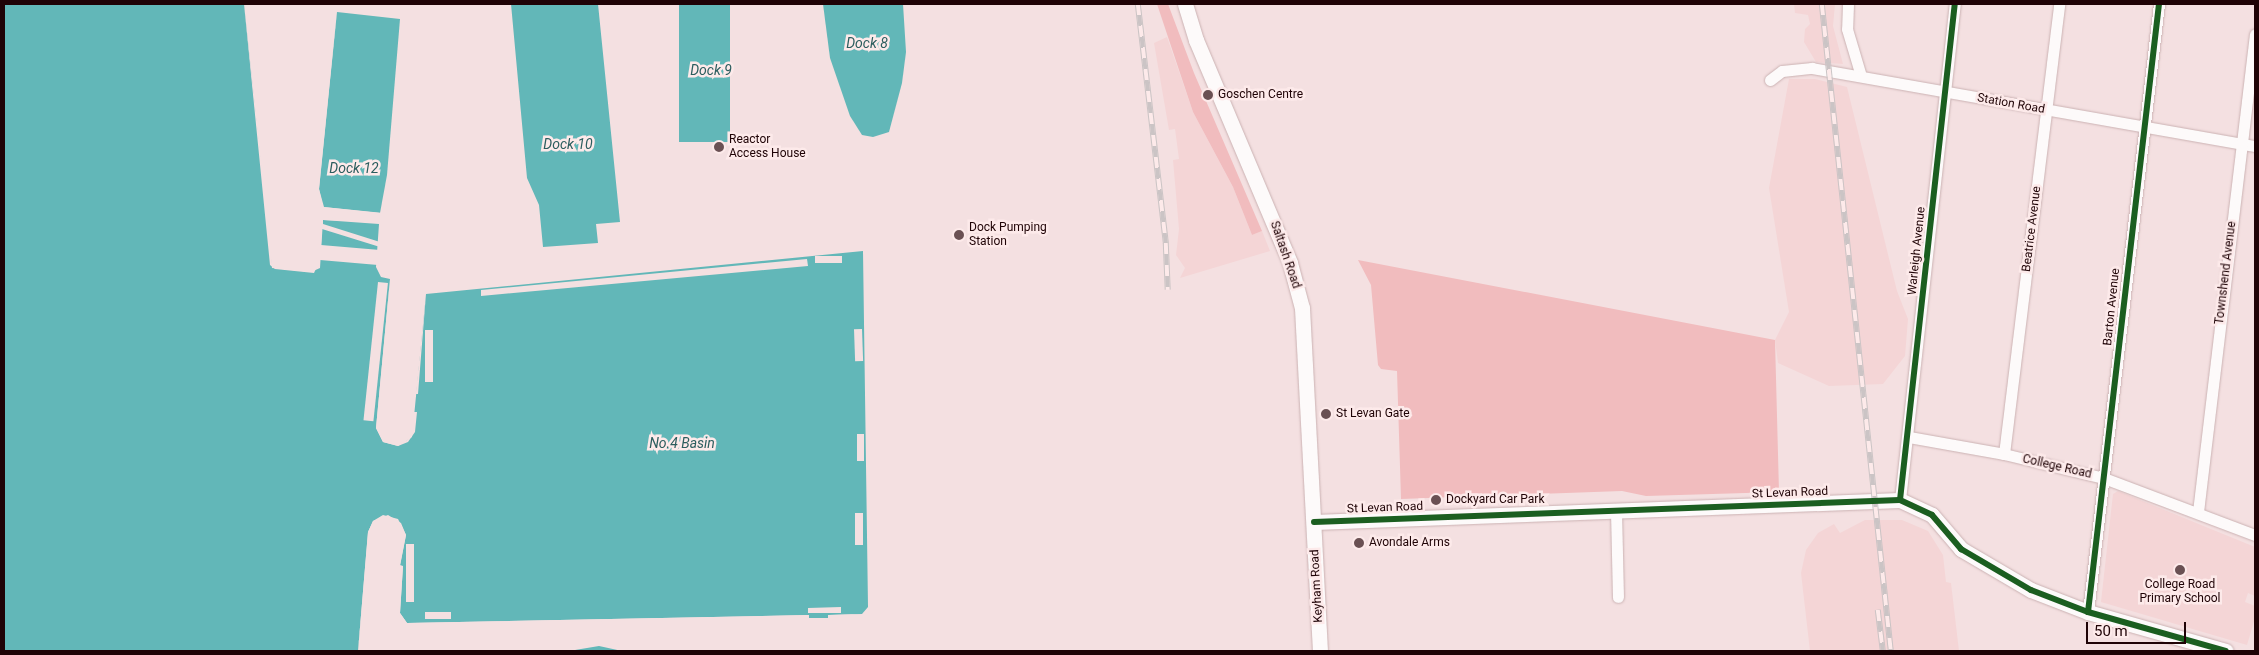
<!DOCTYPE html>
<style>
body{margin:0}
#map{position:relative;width:2259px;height:655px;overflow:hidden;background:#f4e0e1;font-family:Roboto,sans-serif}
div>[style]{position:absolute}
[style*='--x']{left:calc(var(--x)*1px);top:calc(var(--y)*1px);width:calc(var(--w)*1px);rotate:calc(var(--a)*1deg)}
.built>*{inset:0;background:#f4d5d6}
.green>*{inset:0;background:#f1bcbe}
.water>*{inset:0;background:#62b7b8;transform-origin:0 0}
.pier>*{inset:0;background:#f4e0e1;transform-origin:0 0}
.roads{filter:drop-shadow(0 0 1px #cbb2b3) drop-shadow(0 0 1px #cbb2b3)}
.street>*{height:11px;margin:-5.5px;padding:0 5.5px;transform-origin:5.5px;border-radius:5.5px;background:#fdfafa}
.secondary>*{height:15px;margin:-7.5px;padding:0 7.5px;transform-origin:7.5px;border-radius:7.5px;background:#fdfafa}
.rail>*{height:5.5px;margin-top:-2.75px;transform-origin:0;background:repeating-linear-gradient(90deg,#fdeaea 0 11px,#cbc4c5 0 22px);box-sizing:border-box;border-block:1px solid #cbc4c5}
.cycleway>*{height:6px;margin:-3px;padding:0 3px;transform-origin:3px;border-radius:3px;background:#1b5e20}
.dots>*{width:14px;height:14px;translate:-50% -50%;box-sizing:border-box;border:2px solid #fdeaea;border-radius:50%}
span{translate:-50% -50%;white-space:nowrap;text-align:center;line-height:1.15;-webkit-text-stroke:5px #fdeaea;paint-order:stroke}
.poi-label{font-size:12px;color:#1f0306}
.left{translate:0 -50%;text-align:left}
.street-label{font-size:12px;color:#1f0306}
.water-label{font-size:14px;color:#2b5d5e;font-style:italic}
.frame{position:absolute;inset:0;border:5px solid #1f0306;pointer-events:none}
.scale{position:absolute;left:2086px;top:622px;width:100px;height:22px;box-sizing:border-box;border:2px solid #1f0306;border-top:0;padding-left:6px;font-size:15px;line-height:18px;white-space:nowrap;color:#1f0306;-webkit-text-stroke:4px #fdeaea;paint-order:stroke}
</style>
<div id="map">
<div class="built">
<i style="clip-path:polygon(1794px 4px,1835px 4px,1833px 26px,1843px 64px,1816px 62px,1804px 42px,1805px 29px,1810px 24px,1808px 15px,1795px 13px)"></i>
<i style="clip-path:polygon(1167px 37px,1193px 112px,1233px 187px,1252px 235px,1262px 231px,1270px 251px,1180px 278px,1185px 268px,1176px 255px,1179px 229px,1173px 160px,1179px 159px,1175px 129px,1169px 130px,1154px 43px)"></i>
<i style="clip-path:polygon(1789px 79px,1815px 79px,1847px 87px,1897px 291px,1908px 319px,1905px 356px,1883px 384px,1829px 386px,1778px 363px,1775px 340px,1789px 312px,1769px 188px)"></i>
<i style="clip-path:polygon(2118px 491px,2255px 547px,2255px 596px,2248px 593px,2245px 602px,2255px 606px,2255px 618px,2247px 645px,2101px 602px,2113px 494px)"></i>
<i style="clip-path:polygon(1865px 520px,1902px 520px,1928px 531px,1943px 555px,1946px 582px,1951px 583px,1959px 651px,1810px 651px,1801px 573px,1806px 550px,1818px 533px,1834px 524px,1840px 533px)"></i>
</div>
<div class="green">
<i style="clip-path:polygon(1157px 4px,1168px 4px,1194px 73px,1262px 231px,1252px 235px,1233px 187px,1193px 112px)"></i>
<i style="clip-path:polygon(1358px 260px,1775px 340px,1779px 492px,1646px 496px,1622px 491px,1401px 499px,1397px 371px,1381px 369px,1378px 365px,1371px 285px)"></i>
</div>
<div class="water">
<i style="clip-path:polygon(4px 4px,244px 4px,272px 268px,311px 272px,320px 268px,323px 220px,379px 224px,376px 267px,381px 277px,390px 279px,376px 428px,383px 442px,398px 446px,412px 437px,426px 294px,863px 251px,868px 607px,862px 614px,829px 615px,828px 618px,809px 618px,809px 615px,407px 623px,400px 613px,403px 566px,400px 566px,406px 535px,401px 523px,388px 515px,373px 521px,368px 532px,358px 651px,4px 651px)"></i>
<i style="clip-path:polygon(511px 4px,598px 4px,620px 222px,596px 224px,598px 243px,543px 247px,539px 205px,527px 178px)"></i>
<i style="left:679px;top:4px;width:51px;height:138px"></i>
<i style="clip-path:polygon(823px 4px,903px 4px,906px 52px,902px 83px,889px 132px,873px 137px,862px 135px,850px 116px,830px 58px)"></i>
<i style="clip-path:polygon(337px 12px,400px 19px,387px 175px,380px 213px,323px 207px,319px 189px)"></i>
<i style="clip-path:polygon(599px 646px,622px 651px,575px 651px,575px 650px)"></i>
</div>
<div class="pier">
<i style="clip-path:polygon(244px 4px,265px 194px,269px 196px,272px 264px,315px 269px,321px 219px,323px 217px,380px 222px,323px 220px,323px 224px,380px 242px,380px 247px,322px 229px,321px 245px,380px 250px,378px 265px,320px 260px,314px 273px,275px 269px,270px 265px)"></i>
<i style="clip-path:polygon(337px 10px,319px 189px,324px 207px,383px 213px,381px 215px,322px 210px,317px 190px)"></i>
<i style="left:842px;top:256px;width:7px;height:27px;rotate:90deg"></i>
<i style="clip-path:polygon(807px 259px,808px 266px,481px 296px,481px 290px)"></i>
<i style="clip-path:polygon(390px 279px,379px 428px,385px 440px,395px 444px,407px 440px,412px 432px,412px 394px,416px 391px,426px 294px,418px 394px,415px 394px,413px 412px,417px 412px,415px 432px,408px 442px,398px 446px,383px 442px,376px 428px)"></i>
<i style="left:378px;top:282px;width:10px;height:139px;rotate:6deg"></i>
<i style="left:862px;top:329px;width:32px;height:8px;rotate:88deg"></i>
<i style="left:425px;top:330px;width:8px;height:52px"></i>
<i style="left:857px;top:434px;width:7px;height:27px"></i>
<i style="left:855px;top:513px;width:8px;height:32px"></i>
<i style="clip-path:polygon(383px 515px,398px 519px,406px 535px,400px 565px,403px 566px,400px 613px,407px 623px,809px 615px,809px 618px,828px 618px,828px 615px,862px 614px,831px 617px,828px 621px,808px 621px,806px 617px,407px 625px,397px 613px,401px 568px,397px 566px,403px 535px,396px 521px,383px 518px,375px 522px,370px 532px,358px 651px,368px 532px,373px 521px)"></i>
<i style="left:406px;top:544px;width:8px;height:58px"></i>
<i style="clip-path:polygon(841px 607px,841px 613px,808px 613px,808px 608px)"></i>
<i style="left:425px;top:612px;width:26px;height:7px"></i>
</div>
<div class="roads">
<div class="street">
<i style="--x:1848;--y:4;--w:25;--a:92"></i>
<i style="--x:1847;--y:29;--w:49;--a:73.4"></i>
<i style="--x:1770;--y:80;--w:15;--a:-37"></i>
<i style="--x:1782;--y:71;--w:30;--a:-6"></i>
<i style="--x:1812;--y:68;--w:450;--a:10"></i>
<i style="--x:1909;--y:437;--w:97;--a:10.1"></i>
<i style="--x:2004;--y:454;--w:103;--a:13.5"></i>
<i style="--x:2104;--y:478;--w:161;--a:20.7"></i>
<i style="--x:2004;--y:454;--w:453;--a:-83"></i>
<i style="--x:1900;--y:500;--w:499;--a:-83.7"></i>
<i style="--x:1616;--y:510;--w:87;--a:88.7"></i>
<i style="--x:2198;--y:512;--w:481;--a:-83.2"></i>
<i style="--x:2088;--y:612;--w:612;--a:-83.34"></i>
</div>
<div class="secondary">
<i style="--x:1185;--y:4;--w:38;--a:73"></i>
<i style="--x:1196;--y:40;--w:242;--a:67.1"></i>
<i style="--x:1290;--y:263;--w:47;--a:75.1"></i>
<i style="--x:1302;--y:308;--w:343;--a:87"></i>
<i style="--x:1314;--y:522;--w:586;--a:-2.15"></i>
<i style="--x:1900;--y:500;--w:35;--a:25"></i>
<i style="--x:1932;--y:515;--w:45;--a:49.5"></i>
<i style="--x:1961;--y:549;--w:81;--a:30.4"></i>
<i style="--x:2031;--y:590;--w:61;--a:21.1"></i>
<i style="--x:2088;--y:612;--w:143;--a:15.8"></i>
</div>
</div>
<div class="rail">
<i style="--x:1138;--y:4;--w:241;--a:83.3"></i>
<i style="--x:1166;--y:243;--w:47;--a:87.6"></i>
<i style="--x:1822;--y:4;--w:651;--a:83.91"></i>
<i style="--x:1878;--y:610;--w:41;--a:83"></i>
</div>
<div class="cycleway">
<i style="--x:1900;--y:500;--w:499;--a:-83.7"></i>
<i style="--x:1314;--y:522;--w:586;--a:-2.15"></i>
<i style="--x:1900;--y:500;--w:35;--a:25"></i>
<i style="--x:1932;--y:515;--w:45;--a:49.5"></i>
<i style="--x:1961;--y:549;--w:81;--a:30.4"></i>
<i style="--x:2031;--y:590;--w:61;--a:21.1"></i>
<i style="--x:2088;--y:612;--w:143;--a:15.8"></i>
<i style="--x:2088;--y:612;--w:612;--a:-83.34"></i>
</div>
<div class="dots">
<i style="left:1208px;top:95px;background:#6a5053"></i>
<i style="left:719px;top:147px;background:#6a5053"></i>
<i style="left:959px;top:235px;background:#6a5053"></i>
<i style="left:1326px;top:414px;background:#6a5053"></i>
<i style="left:1436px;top:500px;background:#6a5053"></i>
<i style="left:1359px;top:543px;background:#6a5053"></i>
<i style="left:2180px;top:570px;background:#6a5053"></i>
</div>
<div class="poi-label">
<span class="left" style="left:1218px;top:95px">Goschen Centre</span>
<span class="left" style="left:729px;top:147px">Reactor<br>Access House</span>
<span class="left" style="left:969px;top:235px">Dock Pumping<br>Station</span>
<span class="left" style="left:1336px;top:414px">St Levan Gate</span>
<span class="left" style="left:1446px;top:500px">Dockyard Car Park</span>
<span class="left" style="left:1369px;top:543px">Avondale Arms</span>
<span style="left:2180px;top:592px">College Road<br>Primary School</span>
</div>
<div class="street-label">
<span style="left:2011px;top:104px;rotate:10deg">Station Road</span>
<span style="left:2032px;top:229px;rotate:-83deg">Beatrice Avenue</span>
<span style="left:1917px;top:251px;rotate:-84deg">Warleigh Avenue</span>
<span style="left:1285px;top:255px;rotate:71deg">Saltash Road</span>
<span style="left:2226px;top:273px;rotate:-83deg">Townshend Avenue</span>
<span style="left:2112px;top:307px;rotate:-84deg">Barton Avenue</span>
<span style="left:2057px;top:467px;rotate:13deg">College Road</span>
<span style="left:1790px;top:493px;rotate:-2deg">St Levan Road</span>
<span style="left:1385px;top:508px;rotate:-2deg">St Levan Road</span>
<span style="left:1317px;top:586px;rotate:-93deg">Keyham Road</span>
</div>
<div class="water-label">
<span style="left:867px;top:43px">Dock 8</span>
<span style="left:711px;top:70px">Dock 9</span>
<span style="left:568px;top:144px">Dock 10</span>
<span style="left:354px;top:168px">Dock 12</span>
<span style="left:682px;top:443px">No.4 Basin</span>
</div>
<div class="frame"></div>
<div class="scale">50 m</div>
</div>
